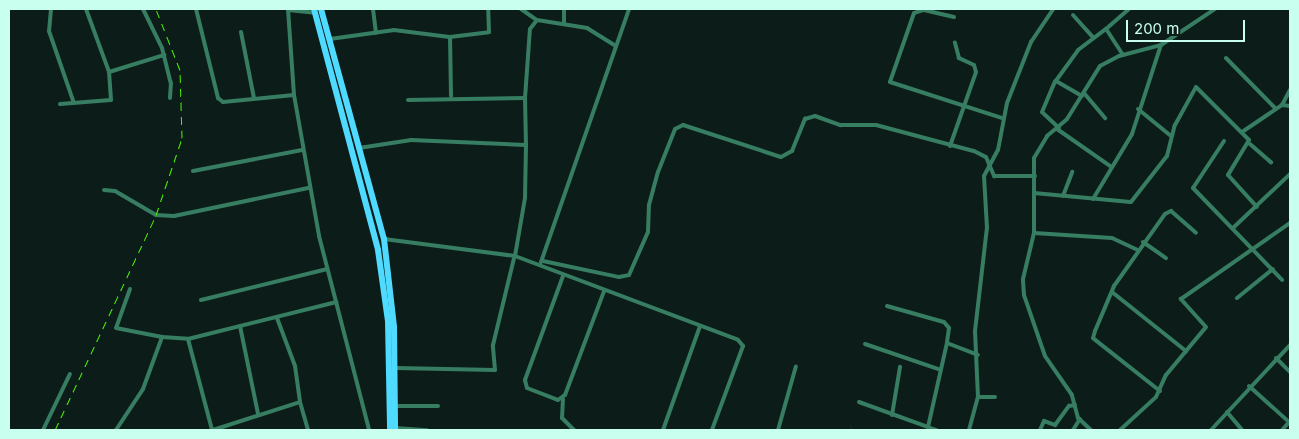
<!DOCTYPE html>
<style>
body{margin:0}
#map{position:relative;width:1299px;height:439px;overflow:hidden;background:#0c1d19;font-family:Inter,sans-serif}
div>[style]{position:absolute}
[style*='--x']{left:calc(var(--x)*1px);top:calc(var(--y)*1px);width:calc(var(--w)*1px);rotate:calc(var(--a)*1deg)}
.stream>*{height:1px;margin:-0.5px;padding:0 0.5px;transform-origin:0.5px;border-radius:0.5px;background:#083913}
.street>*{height:4px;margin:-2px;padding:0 2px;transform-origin:2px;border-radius:2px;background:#367d62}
.primary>*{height:6px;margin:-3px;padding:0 3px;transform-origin:3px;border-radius:3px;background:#4fdaff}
.rail>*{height:1px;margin-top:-0.5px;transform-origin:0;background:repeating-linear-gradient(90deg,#4cf300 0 8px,transparent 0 14px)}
span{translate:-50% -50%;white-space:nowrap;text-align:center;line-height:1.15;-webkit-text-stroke:4px #0c1d19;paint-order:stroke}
.frame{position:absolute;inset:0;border:10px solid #c8ffef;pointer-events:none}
.scale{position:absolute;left:1126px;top:20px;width:119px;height:22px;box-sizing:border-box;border:2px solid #c8ffef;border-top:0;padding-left:6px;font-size:15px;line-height:18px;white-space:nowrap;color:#c8ffef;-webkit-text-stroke:4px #0c1d19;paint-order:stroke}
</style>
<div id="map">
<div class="stream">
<i style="--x:850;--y:425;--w:5;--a:68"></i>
</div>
<div class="street">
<i style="--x:51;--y:9;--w:22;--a:95"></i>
<i style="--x:49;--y:31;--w:76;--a:70.9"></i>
<i style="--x:86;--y:9;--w:67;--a:69.9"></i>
<i style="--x:109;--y:72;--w:58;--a:-17.2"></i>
<i style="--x:143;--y:9;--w:43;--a:64"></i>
<i style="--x:162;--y:48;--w:36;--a:76"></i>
<i style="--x:171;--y:83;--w:15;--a:94"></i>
<i style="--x:196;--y:9;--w:92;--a:76.1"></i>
<i style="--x:218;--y:98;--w:6;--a:39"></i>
<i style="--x:223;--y:102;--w:71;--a:-5.6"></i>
<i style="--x:294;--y:95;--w:85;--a:-94"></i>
<i style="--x:288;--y:10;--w:27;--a:6"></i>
<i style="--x:373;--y:9;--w:24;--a:83"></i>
<i style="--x:521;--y:9;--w:19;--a:35"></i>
<i style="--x:1073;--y:15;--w:30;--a:48"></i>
<i style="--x:954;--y:17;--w:32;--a:-167"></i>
<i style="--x:923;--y:10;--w:9;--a:162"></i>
<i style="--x:914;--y:13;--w:73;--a:109.2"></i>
<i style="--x:890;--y:82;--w:118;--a:17.8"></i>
<i style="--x:564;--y:23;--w:14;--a:-90"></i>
<i style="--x:241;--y:32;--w:67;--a:78.9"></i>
<i style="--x:450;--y:37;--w:39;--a:-7"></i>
<i style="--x:489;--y:32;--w:23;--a:-92"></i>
<i style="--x:330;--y:39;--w:65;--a:-8"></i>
<i style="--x:394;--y:30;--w:56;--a:7.1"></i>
<i style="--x:450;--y:37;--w:59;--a:89"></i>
<i style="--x:1123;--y:55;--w:31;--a:-123"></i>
<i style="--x:1106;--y:29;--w:30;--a:-41"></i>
<i style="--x:1226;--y:58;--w:70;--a:45.6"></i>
<i style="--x:1056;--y:81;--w:30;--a:30"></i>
<i style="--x:1084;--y:93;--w:33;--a:50"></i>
<i style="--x:294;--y:95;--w:143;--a:79.9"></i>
<i style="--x:319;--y:236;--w:200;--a:75.5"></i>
<i style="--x:525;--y:98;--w:69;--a:-85.9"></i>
<i style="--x:530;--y:29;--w:11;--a:-52"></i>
<i style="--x:537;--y:20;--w:51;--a:9.1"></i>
<i style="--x:587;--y:28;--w:34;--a:32"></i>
<i style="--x:408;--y:100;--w:117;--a:-1"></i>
<i style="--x:525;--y:98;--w:47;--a:88.8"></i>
<i style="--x:60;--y:104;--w:51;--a:-4.5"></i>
<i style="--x:111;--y:100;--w:28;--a:-94"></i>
<i style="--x:1282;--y:105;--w:8;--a:7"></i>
<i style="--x:1138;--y:109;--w:43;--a:39.3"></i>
<i style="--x:1059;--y:128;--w:23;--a:-137"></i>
<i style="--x:1042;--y:112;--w:33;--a:-67"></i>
<i style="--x:1055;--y:82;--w:39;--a:-54"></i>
<i style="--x:1078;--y:50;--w:35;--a:-37"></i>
<i style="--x:1057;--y:129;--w:65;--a:34.9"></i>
<i style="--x:1242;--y:132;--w:48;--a:-34"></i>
<i style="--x:1282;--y:105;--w:17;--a:-62"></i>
<i style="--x:1224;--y:141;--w:56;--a:123.4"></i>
<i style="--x:1193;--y:188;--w:128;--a:45.9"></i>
<i style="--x:1250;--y:144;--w:28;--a:41"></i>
<i style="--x:950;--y:146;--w:78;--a:-70.6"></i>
<i style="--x:976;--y:72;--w:7;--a:-106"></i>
<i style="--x:974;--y:65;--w:17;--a:-155"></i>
<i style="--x:959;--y:58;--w:16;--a:-105"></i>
<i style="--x:359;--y:148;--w:53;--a:-8.7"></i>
<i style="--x:411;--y:140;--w:115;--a:2.5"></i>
<i style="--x:526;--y:145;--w:53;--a:91.1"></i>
<i style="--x:525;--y:198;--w:59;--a:99.8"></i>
<i style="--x:193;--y:171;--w:111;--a:-10.9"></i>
<i style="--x:104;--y:190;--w:11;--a:5"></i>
<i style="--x:115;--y:191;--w:48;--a:30.3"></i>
<i style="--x:156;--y:215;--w:18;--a:3"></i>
<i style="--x:174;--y:216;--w:137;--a:-11.8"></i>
<i style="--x:1034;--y:193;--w:97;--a:5.3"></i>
<i style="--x:1131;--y:202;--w:58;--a:-52"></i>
<i style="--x:1167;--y:156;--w:32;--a:-76"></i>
<i style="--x:1175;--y:125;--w:43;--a:-61.1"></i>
<i style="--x:1196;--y:87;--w:75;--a:45"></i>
<i style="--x:1249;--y:140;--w:41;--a:121"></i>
<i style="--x:1228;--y:175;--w:43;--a:47.8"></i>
<i style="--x:1063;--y:196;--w:26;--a:-69"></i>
<i style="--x:1093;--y:199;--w:76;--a:-59"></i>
<i style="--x:1132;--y:134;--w:94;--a:-72"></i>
<i style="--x:1234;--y:227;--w:77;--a:-43.4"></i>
<i style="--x:1034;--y:233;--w:78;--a:3.7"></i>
<i style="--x:1112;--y:238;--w:29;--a:25"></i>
<i style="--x:384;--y:239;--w:132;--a:7.4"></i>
<i style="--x:515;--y:256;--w:238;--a:20.6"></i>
<i style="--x:738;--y:340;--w:8;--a:50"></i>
<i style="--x:743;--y:346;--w:90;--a:110.3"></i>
<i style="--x:1143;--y:242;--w:28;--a:35"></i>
<i style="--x:543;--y:261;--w:78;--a:11.9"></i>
<i style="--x:619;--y:277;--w:10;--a:-11"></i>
<i style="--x:629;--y:275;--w:47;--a:-66.2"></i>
<i style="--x:648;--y:232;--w:27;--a:-88"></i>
<i style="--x:649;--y:205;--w:34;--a:-75"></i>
<i style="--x:658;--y:172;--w:46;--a:-68.4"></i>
<i style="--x:675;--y:129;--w:9;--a:-27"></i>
<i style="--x:683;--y:125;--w:103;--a:18.1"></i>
<i style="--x:781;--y:157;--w:13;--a:-29"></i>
<i style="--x:792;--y:151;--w:35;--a:-68"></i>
<i style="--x:805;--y:119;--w:10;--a:-17"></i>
<i style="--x:815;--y:116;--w:27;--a:20"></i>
<i style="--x:840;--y:125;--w:36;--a:0"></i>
<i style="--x:876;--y:125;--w:101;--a:14.9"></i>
<i style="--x:974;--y:151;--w:13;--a:27"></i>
<i style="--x:986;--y:157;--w:21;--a:67"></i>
<i style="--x:994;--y:176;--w:41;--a:0"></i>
<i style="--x:541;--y:262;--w:268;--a:-70.8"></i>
<i style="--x:563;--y:276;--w:111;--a:110.1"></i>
<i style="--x:525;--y:380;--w:8;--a:76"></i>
<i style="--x:527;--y:388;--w:33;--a:21"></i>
<i style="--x:558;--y:400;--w:9;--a:-36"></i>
<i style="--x:565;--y:395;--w:111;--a:-69.4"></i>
<i style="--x:130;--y:289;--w:41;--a:109.7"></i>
<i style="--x:116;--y:328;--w:47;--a:11.1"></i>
<i style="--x:1112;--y:292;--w:95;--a:38.6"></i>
<i style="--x:1237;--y:298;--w:46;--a:-38.9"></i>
<i style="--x:201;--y:300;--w:130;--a:-13.8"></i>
<i style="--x:887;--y:306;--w:59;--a:15.7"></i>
<i style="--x:944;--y:322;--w:8;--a:50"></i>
<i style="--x:949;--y:328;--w:15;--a:98"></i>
<i style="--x:277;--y:318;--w:51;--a:69.4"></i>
<i style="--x:295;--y:366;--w:36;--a:82"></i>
<i style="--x:240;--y:326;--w:90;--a:78.4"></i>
<i style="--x:188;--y:339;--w:94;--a:75.2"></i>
<i style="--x:865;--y:344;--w:80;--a:18.9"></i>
<i style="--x:1276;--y:358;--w:20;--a:45"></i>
<i style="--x:396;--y:368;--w:99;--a:1.2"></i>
<i style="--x:495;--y:370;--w:25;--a:-95"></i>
<i style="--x:493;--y:345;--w:89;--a:-76.4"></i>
<i style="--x:1249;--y:386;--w:54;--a:42"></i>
<i style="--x:1160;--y:391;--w:85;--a:-141.7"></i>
<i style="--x:1093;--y:338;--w:7;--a:-74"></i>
<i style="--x:1095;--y:331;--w:49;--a:-67.1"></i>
<i style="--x:1114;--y:286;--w:88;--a:-54.7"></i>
<i style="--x:1165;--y:214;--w:7;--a:-27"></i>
<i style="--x:1171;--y:211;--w:33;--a:41"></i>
<i style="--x:978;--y:397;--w:66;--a:-92.6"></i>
<i style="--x:975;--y:331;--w:104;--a:-83.4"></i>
<i style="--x:987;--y:228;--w:52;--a:-93.3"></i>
<i style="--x:984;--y:176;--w:30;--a:-62"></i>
<i style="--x:998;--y:150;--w:48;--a:-79.2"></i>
<i style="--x:1007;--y:103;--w:66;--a:-68.5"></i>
<i style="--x:1031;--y:42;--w:40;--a:-56"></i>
<i style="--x:563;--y:399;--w:19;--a:93"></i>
<i style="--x:562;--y:418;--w:17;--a:45"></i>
<i style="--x:859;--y:402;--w:73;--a:19.9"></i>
<i style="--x:928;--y:427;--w:86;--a:-77.3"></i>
<i style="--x:947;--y:343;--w:33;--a:21"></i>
<i style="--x:396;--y:406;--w:42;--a:0"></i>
<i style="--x:1227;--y:412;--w:23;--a:50"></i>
<i style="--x:892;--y:415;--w:49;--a:-80.5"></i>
<i style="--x:928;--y:427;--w:9;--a:21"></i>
<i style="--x:395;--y:428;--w:32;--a:4"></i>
<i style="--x:43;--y:430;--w:62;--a:-64.3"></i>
<i style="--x:116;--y:430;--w:49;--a:-56.6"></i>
<i style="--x:143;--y:389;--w:55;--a:-69.9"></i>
<i style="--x:162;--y:337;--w:26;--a:4"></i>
<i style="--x:188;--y:339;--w:153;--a:-14"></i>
<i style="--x:213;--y:430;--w:91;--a:-17.8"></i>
<i style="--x:300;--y:402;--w:29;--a:74"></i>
<i style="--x:663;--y:430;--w:110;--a:-70.4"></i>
<i style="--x:778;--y:430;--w:66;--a:-74.3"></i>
<i style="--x:969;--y:430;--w:34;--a:-75"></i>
<i style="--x:978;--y:397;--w:17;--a:0"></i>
<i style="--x:1040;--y:430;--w:10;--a:-66"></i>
<i style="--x:1044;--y:421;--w:12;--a:20"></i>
<i style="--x:1055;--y:425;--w:24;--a:-54"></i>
<i style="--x:1069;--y:406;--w:6;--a:-9"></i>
<i style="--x:1073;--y:430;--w:13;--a:-58"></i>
<i style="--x:1091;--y:430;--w:18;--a:-137"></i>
<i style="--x:1078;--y:418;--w:24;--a:-105"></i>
<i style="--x:1072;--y:395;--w:47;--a:-124.7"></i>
<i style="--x:1045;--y:356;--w:65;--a:-109"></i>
<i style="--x:1024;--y:295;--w:16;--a:-94"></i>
<i style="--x:1023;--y:279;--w:47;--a:-76.6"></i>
<i style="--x:1034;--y:233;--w:75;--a:-90"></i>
<i style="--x:1034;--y:158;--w:26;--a:-59"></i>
<i style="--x:1047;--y:136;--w:26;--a:-40"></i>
<i style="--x:1067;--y:119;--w:62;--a:-58.1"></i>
<i style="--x:1100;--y:66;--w:21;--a:-28"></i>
<i style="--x:1119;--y:56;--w:43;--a:-14.7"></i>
<i style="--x:1161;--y:45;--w:65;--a:-33.7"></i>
<i style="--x:1120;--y:430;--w:49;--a:-42.5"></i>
<i style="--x:1156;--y:397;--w:24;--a:-66"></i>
<i style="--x:1166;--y:375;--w:62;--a:-50.2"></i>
<i style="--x:1206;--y:327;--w:38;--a:-132"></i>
<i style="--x:1181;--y:299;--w:133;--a:-34.9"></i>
<i style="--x:1211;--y:430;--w:116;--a:-47.1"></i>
<i style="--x:1282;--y:430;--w:12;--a:-48"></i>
</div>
<div class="primary">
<i style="--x:314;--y:9;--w:249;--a:75.1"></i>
<i style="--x:378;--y:250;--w:72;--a:82"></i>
<i style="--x:388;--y:321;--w:109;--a:88.9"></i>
<i style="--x:321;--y:9;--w:238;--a:74.7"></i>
<i style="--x:384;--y:239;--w:89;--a:83.5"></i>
<i style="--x:394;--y:327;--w:103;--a:89.4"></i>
</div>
<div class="rail">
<i style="--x:55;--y:430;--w:238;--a:-64.8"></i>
<i style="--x:156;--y:215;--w:81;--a:-71.3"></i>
<i style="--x:182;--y:138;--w:68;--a:-91.7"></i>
<i style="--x:180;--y:70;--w:66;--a:-111.5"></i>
</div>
<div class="frame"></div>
<div class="scale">200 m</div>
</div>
